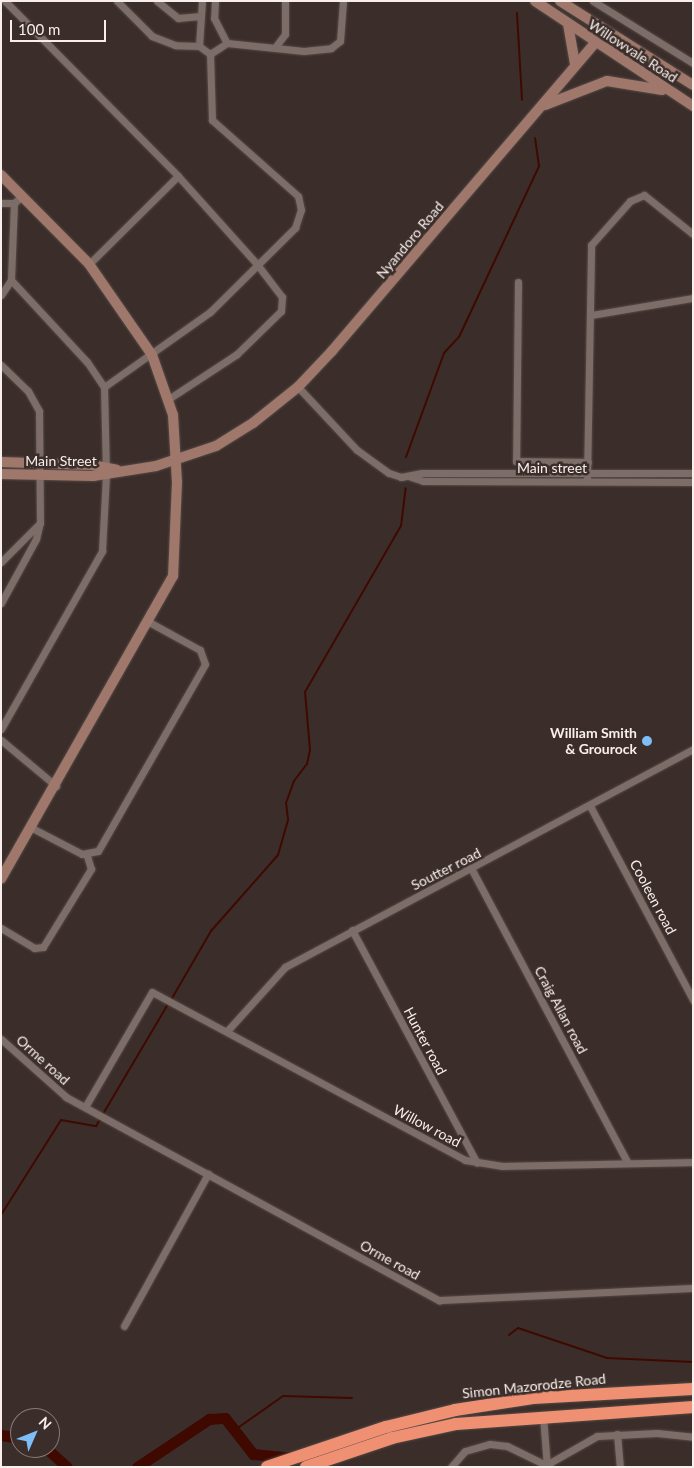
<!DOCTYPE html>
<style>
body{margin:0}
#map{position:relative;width:694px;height:1468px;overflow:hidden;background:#3b2e2a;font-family:Lato,sans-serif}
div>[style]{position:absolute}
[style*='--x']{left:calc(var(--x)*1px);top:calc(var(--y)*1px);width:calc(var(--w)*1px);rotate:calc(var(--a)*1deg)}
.stream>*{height:2px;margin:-1px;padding:0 1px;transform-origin:1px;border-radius:1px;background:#3f0900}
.river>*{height:11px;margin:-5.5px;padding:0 5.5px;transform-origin:5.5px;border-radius:5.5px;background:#3f0900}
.roads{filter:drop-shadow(0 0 1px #554a46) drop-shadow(0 0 1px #554a46)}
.street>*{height:7px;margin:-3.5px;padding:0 3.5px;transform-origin:3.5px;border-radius:3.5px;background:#7c6d68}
.secondary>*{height:10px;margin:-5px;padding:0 5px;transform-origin:5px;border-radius:5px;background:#9f786b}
.highway>*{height:12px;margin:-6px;padding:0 6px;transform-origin:6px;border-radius:6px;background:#f09073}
.dots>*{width:14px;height:14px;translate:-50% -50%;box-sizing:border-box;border:2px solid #3b2e2a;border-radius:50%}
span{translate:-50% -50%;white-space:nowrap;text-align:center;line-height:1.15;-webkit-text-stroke:5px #3b2e2a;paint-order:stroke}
.street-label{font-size:14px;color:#f8efec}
.poi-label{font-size:14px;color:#f8efec;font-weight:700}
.right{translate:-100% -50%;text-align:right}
.frame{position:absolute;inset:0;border:2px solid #f8efec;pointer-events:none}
.north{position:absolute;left:10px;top:1408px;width:50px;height:50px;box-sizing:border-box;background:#3b2e2a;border:1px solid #877b78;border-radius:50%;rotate:46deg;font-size:14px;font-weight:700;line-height:20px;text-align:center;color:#f8efec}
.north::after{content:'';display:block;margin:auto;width:18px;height:22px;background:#7dbef9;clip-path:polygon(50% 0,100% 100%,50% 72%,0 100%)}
.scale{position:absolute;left:10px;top:20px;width:96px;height:22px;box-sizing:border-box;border:2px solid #f8efec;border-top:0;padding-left:6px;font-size:15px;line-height:18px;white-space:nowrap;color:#f8efec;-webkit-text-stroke:4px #3b2e2a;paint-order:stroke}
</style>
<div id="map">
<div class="stream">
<i style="--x:517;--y:13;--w:87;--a:86.7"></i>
<i style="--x:406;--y:457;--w:111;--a:-69.9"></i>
<i style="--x:444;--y:353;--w:22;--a:-47"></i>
<i style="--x:459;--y:337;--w:189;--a:-64.9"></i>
<i style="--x:539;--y:166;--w:28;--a:-98"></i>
<i style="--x:171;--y:1000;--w:80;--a:-59.9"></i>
<i style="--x:211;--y:931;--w:101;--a:-48.6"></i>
<i style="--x:278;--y:855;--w:37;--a:-74"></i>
<i style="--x:288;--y:819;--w:16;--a:-97"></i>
<i style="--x:286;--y:803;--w:23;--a:-70"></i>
<i style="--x:294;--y:781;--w:21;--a:-53"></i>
<i style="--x:307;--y:764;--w:14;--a:-78"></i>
<i style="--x:310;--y:750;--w:58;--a:-94.9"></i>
<i style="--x:305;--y:692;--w:192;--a:-60"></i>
<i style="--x:401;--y:526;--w:38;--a:-83"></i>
<i style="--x:103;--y:1114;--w:128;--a:-59.4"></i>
<i style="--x:1;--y:1215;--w:112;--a:-57.7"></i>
<i style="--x:61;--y:1120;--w:36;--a:10"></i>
<i style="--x:96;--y:1126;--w:9;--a:-58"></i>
<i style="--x:509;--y:1335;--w:11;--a:-38"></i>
<i style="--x:518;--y:1328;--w:94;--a:18.6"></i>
<i style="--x:607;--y:1358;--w:86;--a:2.7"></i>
<i style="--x:232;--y:1432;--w:62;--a:-35.2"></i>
<i style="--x:283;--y:1396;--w:69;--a:1.7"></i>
</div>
<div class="river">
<i style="--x:1;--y:1435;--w:19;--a:9"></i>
<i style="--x:46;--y:1448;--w:28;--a:42"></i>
<i style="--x:137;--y:1467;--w:87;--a:-33.7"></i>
<i style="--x:209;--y:1419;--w:16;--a:-4"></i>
<i style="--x:225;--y:1418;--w:46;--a:52.1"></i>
<i style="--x:253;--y:1454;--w:40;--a:5.7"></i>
</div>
<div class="roads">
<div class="street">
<i style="--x:5;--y:1;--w:246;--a:45.3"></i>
<i style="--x:178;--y:176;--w:117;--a:48.1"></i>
<i style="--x:256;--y:263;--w:43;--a:52.6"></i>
<i style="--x:282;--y:297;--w:14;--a:94"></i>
<i style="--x:281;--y:311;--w:62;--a:135.7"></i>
<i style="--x:237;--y:354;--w:80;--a:146.7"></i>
<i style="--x:157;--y:1;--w:27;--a:39"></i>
<i style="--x:178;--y:18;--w:23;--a:-5"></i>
<i style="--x:215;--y:1;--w:17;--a:93"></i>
<i style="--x:214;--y:18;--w:28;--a:63"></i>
<i style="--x:227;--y:43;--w:77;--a:5.9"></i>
<i style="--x:304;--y:51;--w:27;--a:-6"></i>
<i style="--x:331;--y:48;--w:11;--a:-38"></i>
<i style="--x:340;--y:41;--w:40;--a:-85.7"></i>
<i style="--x:593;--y:1;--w:118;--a:31.8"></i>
<i style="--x:199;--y:46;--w:45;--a:-86.2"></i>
<i style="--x:276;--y:46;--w:15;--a:-53"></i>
<i style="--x:285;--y:34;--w:33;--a:-90"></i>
<i style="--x:210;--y:54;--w:20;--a:-33"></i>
<i style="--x:1;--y:203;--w:13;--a:0"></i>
<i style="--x:89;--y:264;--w:125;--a:-44.7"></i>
<i style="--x:518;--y:282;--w:179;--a:90.6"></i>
<i style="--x:516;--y:461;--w:72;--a:0.8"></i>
<i style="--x:1;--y:295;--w:18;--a:-56"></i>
<i style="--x:11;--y:280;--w:77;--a:-87.8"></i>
<i style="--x:14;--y:203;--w:11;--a:-41"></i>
<i style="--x:591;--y:315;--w:103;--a:-9.5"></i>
<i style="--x:1;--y:365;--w:37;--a:44"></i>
<i style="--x:28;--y:391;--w:23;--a:61"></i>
<i style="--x:39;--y:411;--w:111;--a:89.5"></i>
<i style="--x:40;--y:522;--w:17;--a:103"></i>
<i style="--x:36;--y:539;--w:73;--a:118.7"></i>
<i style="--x:104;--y:387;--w:130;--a:-35.3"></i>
<i style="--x:210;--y:312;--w:120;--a:-44.7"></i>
<i style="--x:295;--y:228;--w:19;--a:-72"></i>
<i style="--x:301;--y:210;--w:14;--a:-102"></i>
<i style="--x:298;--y:196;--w:115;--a:-138.5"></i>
<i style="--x:212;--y:120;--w:66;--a:-91.7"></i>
<i style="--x:210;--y:54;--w:14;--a:-144"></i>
<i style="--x:199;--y:46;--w:24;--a:-178"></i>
<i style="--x:175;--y:45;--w:25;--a:-159"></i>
<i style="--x:152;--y:36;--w:49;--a:-135"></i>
<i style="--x:298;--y:387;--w:86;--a:46.9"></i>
<i style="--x:357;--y:450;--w:39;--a:36"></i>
<i style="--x:389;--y:473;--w:13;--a:18"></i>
<i style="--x:401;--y:477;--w:21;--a:-11"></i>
<i style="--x:422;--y:473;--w:271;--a:0"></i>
<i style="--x:411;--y:477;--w:13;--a:18"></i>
<i style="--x:423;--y:481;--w:270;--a:0.2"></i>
<i style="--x:587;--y:481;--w:236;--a:-89"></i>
<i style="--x:591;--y:245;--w:59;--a:-48.4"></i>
<i style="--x:630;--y:201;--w:15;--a:-23"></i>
<i style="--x:644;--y:195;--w:63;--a:38.5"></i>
<i style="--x:1;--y:562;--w:55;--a:-45"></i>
<i style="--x:1;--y:729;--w:205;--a:-60.4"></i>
<i style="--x:102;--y:551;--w:77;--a:-87"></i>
<i style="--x:106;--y:474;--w:87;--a:-91.3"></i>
<i style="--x:104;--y:387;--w:30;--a:-124"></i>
<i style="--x:87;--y:362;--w:112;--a:-132.8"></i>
<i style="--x:1;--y:740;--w:72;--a:39.9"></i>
<i style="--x:590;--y:806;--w:220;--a:62"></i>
<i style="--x:32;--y:828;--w:56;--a:27.5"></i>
<i style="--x:82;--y:854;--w:16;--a:-11"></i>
<i style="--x:98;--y:851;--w:215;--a:-60.2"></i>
<i style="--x:205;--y:664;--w:15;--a:-110"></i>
<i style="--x:200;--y:650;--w:58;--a:-151.2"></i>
<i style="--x:472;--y:870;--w:331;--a:62"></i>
<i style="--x:1;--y:928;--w:39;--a:31"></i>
<i style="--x:34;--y:948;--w:9;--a:-6"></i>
<i style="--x:43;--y:947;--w:92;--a:-58.4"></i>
<i style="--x:91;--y:869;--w:14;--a:-107"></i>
<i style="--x:352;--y:930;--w:264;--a:61.8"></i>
<i style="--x:227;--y:1031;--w:86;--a:-47.8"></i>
<i style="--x:285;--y:967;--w:463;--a:-28.1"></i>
<i style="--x:1;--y:1039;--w:87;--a:41.7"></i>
<i style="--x:66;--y:1097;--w:425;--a:28.6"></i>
<i style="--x:439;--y:1300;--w:254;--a:-2.7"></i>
<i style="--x:85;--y:1107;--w:133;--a:-59.8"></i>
<i style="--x:152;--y:992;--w:355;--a:28.2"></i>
<i style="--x:465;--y:1160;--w:38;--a:9"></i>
<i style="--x:503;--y:1166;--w:190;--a:-1.2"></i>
<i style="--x:124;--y:1326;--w:174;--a:-61.1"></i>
<i style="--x:543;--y:1416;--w:51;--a:85.5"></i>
<i style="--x:617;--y:1434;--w:33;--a:85"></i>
<i style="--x:451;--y:1467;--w:21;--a:-49"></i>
<i style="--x:465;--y:1451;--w:26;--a:-16"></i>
<i style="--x:490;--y:1444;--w:17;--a:7"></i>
<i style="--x:507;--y:1446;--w:43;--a:26"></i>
<i style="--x:546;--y:1465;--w:59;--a:-29.6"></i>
<i style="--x:597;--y:1436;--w:60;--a:-2.9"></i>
<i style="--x:657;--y:1433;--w:36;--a:6"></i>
</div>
<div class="secondary">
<i style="--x:535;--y:1;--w:190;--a:33.6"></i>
<i style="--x:560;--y:1;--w:157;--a:32.3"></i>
<i style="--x:568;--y:24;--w:41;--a:80.1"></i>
<i style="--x:545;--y:105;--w:66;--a:-21.2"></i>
<i style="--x:607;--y:81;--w:56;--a:9.3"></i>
<i style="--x:1;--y:175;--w:125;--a:45.3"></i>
<i style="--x:89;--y:264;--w:111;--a:55.3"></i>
<i style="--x:152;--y:355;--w:64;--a:70.7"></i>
<i style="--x:173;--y:415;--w:67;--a:86.6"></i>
<i style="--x:177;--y:482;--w:94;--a:92.4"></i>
<i style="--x:173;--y:576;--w:348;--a:119.6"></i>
<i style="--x:1;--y:462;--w:91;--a:1.9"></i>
<i style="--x:92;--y:465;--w:25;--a:11"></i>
<i style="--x:1;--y:474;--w:92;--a:1.2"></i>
<i style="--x:93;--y:476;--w:64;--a:-9"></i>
<i style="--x:156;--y:466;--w:63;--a:-18.4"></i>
<i style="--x:216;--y:446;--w:44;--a:-31.9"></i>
<i style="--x:253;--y:423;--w:58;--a:-38.7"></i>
<i style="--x:298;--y:387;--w:50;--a:-46.6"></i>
<i style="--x:332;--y:351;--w:421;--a:-49.5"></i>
</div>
<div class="highway">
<i style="--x:267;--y:1467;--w:126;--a:-18.6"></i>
<i style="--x:386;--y:1427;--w:71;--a:-13.8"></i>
<i style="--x:455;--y:1410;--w:79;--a:-8.7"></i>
<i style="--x:533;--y:1398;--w:160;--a:-3.2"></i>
<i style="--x:306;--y:1467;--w:91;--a:-18.6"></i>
<i style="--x:392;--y:1438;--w:66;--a:-12.3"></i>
<i style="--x:456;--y:1424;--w:238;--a:-4.1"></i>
</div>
</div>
<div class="dots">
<i style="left:647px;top:741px;background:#7dbef9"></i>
</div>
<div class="street-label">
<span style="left:633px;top:51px;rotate:33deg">Willowvale Road</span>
<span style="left:410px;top:240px;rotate:-50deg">Nyandoro Road</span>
<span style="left:61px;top:461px">Main Street</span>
<span style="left:552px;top:468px">Main street</span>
<span style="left:446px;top:869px;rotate:-27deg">Soutter road</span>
<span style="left:653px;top:897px;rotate:62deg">Cooleen road</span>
<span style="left:561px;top:1010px;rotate:62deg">Craig Allan road</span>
<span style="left:425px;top:1041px;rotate:62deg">Hunter road</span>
<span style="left:43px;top:1060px;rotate:42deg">Orme road</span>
<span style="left:427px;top:1126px;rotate:28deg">Willow road</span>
<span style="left:390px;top:1260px;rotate:29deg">Orme road</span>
<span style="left:534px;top:1386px;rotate:-6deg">Simon Mazorodze Road</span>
</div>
<div class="poi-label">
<span class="right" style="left:637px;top:741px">William Smith<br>&amp; Grourock</span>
</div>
<div class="frame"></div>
<div class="north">N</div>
<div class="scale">100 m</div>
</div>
